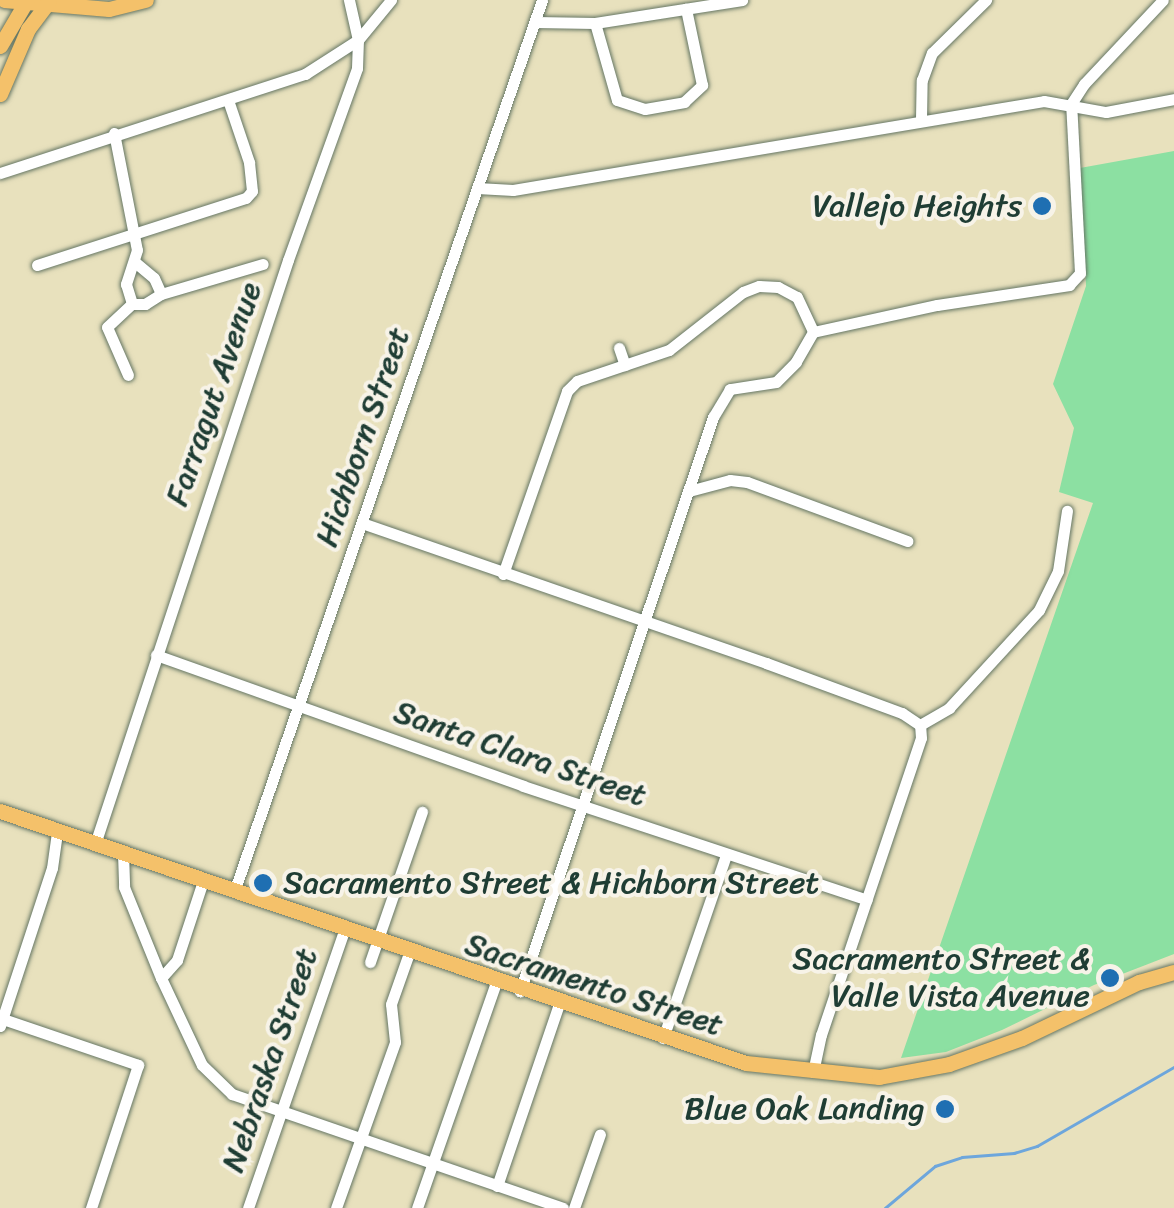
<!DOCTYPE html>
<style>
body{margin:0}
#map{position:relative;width:1174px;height:1208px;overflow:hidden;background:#e8e1bd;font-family:Sriracha,sans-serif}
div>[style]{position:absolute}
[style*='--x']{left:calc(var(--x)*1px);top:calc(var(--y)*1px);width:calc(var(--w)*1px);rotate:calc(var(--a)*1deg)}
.green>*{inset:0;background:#8ce0a2}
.stream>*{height:2.5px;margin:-1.25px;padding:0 1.25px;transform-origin:1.25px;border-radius:1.25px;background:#6da6dc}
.roads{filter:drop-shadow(0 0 2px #657664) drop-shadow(0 0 2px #657664)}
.minor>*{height:11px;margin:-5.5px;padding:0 5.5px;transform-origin:5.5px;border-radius:5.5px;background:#fff}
.major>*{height:15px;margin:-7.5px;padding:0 7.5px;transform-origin:7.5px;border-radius:7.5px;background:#f4c16a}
.dots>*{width:28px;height:28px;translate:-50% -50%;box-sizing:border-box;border:5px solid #f7f3e8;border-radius:50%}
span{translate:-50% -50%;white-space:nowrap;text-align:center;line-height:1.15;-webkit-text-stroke:8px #f7f3e8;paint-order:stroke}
.poi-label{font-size:32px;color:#1f3d34}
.right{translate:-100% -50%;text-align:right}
.left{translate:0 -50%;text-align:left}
.street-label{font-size:32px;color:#1f3d34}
</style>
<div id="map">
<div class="green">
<i style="clip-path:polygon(1174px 151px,1174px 954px,1094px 985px,1002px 1030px,946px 1052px,901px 1058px,1093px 503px,1059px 492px,1074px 428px,1053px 384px,1086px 286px,1080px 168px)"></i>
</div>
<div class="stream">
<i style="--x:885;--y:1208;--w:65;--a:-40"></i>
<i style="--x:935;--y:1166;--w:28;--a:-18"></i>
<i style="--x:962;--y:1157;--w:52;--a:-4.4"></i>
<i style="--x:1014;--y:1153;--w:24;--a:-17"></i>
<i style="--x:1037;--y:1146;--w:158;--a:-30"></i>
</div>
<div class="roads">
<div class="minor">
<i style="--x:535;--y:22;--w:60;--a:1"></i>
<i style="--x:595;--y:23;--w:149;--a:-8.9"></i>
<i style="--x:595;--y:23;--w:80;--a:74.1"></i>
<i style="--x:617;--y:100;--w:29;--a:18"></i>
<i style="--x:645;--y:109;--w:40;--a:-10"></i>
<i style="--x:684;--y:102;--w:25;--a:-43"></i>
<i style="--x:702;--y:85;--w:78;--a:-101.9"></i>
<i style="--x:1071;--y:104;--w:24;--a:-57"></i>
<i style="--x:1084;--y:84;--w:115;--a:-46.8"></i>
<i style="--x:921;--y:119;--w:39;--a:-89"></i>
<i style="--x:922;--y:80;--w:29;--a:-70"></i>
<i style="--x:932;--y:53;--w:76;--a:-44.5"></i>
<i style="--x:114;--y:133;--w:119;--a:78.9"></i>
<i style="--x:137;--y:250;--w:36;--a:108"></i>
<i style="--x:126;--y:284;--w:21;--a:73"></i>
<i style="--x:0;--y:173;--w:321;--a:-18"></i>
<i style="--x:305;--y:74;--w:63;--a:-32.7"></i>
<i style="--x:358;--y:40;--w:52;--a:-50.5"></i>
<i style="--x:477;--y:188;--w:36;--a:3"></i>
<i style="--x:513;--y:190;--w:538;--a:-9.51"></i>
<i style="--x:1044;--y:101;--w:63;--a:10.1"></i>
<i style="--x:1106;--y:112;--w:69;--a:-10.8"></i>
<i style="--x:136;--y:263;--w:23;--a:40"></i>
<i style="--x:154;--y:278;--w:17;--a:66"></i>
<i style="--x:37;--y:265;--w:219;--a:-17.8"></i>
<i style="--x:246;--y:198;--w:9;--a:-49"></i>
<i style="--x:252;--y:191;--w:29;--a:-96"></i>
<i style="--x:249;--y:162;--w:65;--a:-108.7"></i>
<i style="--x:132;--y:304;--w:13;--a:0"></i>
<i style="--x:145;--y:304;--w:19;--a:-32"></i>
<i style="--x:161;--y:294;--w:106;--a:-16.4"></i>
<i style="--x:813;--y:332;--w:127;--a:-12.3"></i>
<i style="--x:937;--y:305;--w:134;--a:-8.6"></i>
<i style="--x:1069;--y:285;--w:16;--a:-47"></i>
<i style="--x:1080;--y:273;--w:169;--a:-93"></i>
<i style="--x:619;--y:348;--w:18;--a:71"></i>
<i style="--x:128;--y:375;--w:52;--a:-113.6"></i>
<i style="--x:107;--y:327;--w:34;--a:-43"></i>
<i style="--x:689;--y:491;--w:42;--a:-15"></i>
<i style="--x:730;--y:480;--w:17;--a:7"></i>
<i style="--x:747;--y:482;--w:171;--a:20.2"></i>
<i style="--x:362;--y:523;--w:428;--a:19.1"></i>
<i style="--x:766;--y:663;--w:145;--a:20.2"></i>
<i style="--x:902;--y:713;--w:22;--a:34"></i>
<i style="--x:503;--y:574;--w:194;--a:-70.7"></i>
<i style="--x:567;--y:391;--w:14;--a:-45"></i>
<i style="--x:577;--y:381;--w:97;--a:-18.6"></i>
<i style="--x:669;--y:350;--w:94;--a:-38.1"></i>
<i style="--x:743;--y:292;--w:17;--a:-21"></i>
<i style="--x:759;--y:286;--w:19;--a:3"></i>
<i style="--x:778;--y:287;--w:21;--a:28"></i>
<i style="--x:797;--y:297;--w:38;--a:65"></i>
<i style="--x:813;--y:332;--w:34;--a:120"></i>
<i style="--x:796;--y:362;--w:28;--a:135"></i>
<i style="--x:776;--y:382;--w:47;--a:171.3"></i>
<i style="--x:730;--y:389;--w:33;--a:121"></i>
<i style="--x:713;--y:417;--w:606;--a:108.58"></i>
<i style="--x:156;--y:655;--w:390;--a:19.6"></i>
<i style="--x:523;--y:786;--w:362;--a:18.3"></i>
<i style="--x:920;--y:725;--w:34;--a:-30"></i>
<i style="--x:949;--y:708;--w:133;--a:-47.4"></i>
<i style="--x:1039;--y:610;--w:43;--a:-64"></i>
<i style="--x:1058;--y:571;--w:61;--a:-81.5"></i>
<i style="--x:95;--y:844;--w:615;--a:-71.71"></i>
<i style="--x:288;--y:260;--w:204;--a:-70.2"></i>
<i style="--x:357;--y:68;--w:28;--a:-88"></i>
<i style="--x:358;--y:40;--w:41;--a:-102.7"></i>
<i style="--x:123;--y:853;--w:34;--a:88"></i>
<i style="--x:124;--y:887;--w:98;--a:67.9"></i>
<i style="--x:161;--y:978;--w:96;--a:64.8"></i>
<i style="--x:202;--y:1065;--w:42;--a:44"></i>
<i style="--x:232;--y:1094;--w:350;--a:19"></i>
<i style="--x:234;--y:892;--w:944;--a:-70.95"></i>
<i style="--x:370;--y:962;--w:159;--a:-70.9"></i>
<i style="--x:161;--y:978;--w:24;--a:-48"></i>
<i style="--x:177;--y:960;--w:83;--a:-71.8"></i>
<i style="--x:0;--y:1018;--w:146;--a:18.8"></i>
<i style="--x:138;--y:1065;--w:151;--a:108.2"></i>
<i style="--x:0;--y:1026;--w:166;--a:-71.8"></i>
<i style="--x:52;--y:868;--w:37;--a:-82"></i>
<i style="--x:663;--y:1038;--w:194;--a:-71"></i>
<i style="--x:813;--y:1072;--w:38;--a:-78"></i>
<i style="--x:821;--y:1035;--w:313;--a:-71.4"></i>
<i style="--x:921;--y:738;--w:13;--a:-94"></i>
<i style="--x:497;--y:1186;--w:192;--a:-71.2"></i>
<i style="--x:248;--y:1208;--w:294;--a:-70.9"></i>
<i style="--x:336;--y:1208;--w:176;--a:-70.4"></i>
<i style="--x:395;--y:1042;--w:38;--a:-96"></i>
<i style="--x:391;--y:1004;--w:54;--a:-70.6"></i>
<i style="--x:417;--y:1208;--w:239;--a:-70.7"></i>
<i style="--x:574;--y:1208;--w:78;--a:-70.6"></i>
</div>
<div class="major">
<i style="--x:4;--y:0;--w:105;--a:4.9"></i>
<i style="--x:109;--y:9;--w:38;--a:-14"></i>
<i style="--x:0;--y:46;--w:53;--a:-59.6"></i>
<i style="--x:0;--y:94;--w:71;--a:-66.7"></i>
<i style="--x:28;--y:29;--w:35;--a:-53"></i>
<i style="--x:0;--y:811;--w:787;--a:18.67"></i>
<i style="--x:746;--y:1063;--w:134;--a:6"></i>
<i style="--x:879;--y:1077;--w:71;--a:-10.5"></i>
<i style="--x:949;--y:1064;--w:77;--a:-19.6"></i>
<i style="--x:1022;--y:1038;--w:130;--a:-25.6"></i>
<i style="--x:1139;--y:982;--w:36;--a:-16"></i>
</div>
</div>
<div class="dots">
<i style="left:1042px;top:206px;background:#1f6fb2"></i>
<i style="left:263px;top:883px;background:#1f6fb2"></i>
<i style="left:1110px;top:978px;background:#1f6fb2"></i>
<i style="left:945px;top:1109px;background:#1f6fb2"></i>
</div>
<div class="poi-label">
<span class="right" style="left:1022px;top:206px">Vallejo Heights</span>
<span class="left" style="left:283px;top:883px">Sacramento Street &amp; Hichborn Street</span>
<span class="right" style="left:1090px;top:978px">Sacramento Street &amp;<br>Valle Vista Avenue</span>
<span class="right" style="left:925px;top:1109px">Blue Oak Landing</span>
</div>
<div class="street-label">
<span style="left:214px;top:394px;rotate:-71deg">Farragut Avenue</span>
<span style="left:363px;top:437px;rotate:-71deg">Hichborn Street</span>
<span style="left:520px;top:754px;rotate:19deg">Santa Clara Street</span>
<span style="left:594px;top:985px;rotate:18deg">Sacramento Street</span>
<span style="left:270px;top:1060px;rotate:-71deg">Nebraska Street</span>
</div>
</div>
